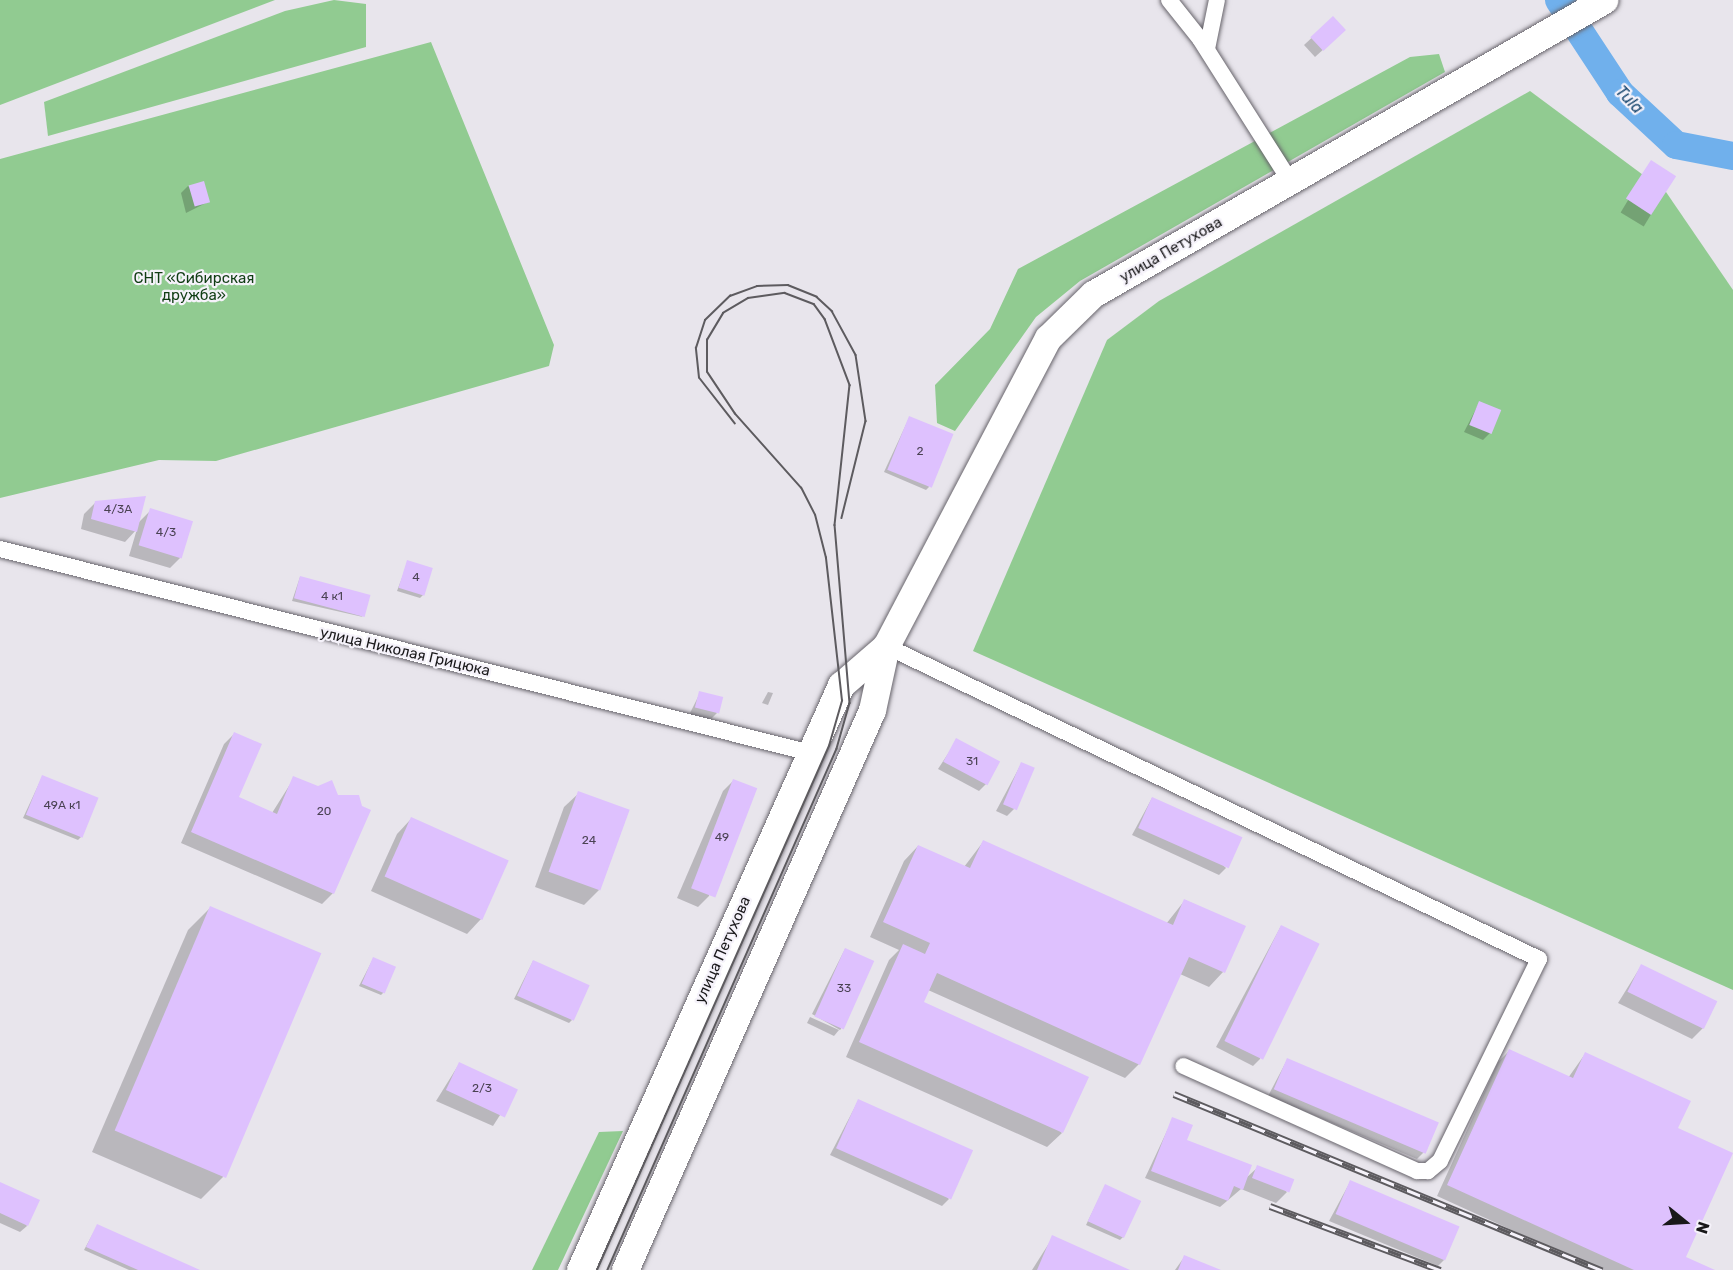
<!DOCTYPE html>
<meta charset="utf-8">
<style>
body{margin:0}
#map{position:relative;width:1733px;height:1270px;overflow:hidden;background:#e8e5ec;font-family:Rubik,sans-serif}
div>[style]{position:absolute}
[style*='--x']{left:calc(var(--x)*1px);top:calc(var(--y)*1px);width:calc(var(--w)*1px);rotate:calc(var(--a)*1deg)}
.green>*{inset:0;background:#91cb91}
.shadow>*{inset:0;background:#0003;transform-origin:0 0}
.river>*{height:28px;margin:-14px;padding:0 14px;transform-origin:14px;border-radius:14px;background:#70b0ec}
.building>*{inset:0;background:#dec1fe;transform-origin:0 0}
.roads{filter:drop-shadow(0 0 2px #67646b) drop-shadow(0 0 2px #67646b)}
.minor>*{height:16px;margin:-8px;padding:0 8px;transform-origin:8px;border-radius:8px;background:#fff}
.trunk>*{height:27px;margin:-13.5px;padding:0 13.5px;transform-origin:13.5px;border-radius:13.5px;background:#fff}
.tram>*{height:1.5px;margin:-0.75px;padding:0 0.75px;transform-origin:0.75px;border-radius:0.75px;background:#5d5b5f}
.rail>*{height:7px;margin-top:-3.5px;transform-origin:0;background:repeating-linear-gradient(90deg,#f5f2fa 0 14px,#5d5b5f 0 28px);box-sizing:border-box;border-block:2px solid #5d5b5f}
span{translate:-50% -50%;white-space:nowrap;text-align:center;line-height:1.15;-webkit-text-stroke:4.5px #f5f2fa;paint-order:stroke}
.number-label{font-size:12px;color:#4a4253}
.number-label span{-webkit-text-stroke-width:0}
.street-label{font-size:15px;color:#19181a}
.park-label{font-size:15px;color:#103d13}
.water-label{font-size:16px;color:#1a4870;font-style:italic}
.north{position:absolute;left:1655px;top:1192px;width:60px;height:60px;-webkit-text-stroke:4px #f5f2fa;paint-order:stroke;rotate:108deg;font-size:16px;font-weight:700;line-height:24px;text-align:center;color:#19181a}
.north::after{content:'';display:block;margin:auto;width:21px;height:27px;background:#19181a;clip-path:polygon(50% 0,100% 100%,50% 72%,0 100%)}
</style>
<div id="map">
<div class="green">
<i style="clip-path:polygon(0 0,275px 0,0 105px)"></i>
<i style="clip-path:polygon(334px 0,366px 4px,366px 47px,48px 136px,44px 102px,285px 11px)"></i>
<i style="clip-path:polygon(431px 42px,554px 345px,549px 366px,216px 461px,159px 460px,0 498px,0 159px)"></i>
<i style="clip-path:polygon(1439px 54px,1445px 72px,1080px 281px,1036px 317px,955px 431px,937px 423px,935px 385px,990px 329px,1018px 269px,1410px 57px)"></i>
<i style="clip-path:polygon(1530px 91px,1666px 192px,1733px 290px,1733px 990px,973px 651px,1107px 340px,1159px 301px)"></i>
<i style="clip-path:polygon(623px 1131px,558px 1270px,532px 1270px,599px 1132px)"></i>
</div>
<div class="shadow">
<i style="clip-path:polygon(1333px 18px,1337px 37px,1315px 57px,1304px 45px)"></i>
<i style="left:1651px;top:162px;width:27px;height:59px;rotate:31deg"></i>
<i style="clip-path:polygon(188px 186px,208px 202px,186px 213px,181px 193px)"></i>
<i style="clip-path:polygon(1479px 403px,1490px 433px,1483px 440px,1464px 432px)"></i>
<i style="clip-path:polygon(909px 418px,929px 487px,926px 490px,884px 472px)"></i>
<i style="clip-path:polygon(95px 503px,138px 523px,151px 510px,181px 557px,170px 568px,129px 556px,137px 529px,125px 542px,81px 529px,84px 514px)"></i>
<i style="clip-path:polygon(408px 562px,423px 595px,420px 598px,397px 591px)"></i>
<i style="clip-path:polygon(300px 577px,363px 617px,292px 601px)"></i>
<i style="clip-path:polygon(768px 692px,773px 693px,768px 705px,762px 703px)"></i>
<i style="clip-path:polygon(700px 693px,717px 713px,710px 720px,689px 715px)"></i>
<i style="clip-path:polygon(234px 734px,237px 798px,272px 813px,294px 778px,333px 893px,322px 904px,181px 843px,224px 744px)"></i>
<i style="clip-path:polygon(957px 740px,986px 784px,979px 791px,938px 769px)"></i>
<i style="clip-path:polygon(1021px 764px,1014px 809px,1007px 816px,996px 811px)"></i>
<i style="clip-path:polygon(42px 777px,81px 837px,78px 840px,23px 818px)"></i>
<i style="clip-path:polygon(734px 780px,709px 896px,698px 907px,677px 898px,723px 791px)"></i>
<i style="clip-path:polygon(579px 793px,599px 890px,584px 905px,535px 887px,564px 807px)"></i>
<i style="clip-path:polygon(1152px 798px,1226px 868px,1219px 875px,1132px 835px)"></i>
<i style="clip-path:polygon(411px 819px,481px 919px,467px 934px,371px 891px,397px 834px)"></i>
<i style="clip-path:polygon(983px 842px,1166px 924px,1185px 900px,1244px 927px,1223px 972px,1209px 987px,1180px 974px,1139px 1064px,1125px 1078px,928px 990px,922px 1003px,1062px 1133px,1047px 1147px,846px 1057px,889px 960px,899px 950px,870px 937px,904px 861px,918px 846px,964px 867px)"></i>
<i style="clip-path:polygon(210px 908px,223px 1177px,201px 1199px,92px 1152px,188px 930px)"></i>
<i style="clip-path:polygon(1281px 926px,1260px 1059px,1253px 1066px,1216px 1047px)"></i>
<i style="clip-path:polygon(845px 949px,841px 1029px,840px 1030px,812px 1014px)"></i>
<i style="clip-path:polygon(373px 959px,384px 992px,381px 995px,359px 986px)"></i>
<i style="clip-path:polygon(533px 961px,572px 1020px,569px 1023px,514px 999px)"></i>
<i style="clip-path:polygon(1641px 966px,1703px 1028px,1692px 1039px,1618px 1003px)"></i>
<i style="clip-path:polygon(810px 1017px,839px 1030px,834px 1036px,807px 1023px)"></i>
<i style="clip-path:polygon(1509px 1051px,1568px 1078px,1585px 1054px,1676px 1129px,1684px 1257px,1712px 1270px,1600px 1270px,1437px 1196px,1498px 1062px)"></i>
<i style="clip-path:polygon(1287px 1060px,1424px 1152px,1417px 1159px,1268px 1096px)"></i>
<i style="clip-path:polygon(459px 1064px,516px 1090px,493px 1126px,436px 1101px)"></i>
<i style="clip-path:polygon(858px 1101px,949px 1199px,942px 1206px,830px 1155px)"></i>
<i style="clip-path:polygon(1173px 1118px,1186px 1141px,1245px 1179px,1258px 1167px,1287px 1192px,1276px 1203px,1241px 1189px,1220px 1207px,1145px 1178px)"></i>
<i style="clip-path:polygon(1350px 1182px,1445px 1259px,1438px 1266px,1329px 1221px)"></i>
<i style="clip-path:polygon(0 1184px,27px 1226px,20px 1232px,0 1223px)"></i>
<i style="clip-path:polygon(1105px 1186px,1123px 1237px,1120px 1240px,1086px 1225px)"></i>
<i style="clip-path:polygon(97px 1226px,197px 1270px,129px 1270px,84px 1250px)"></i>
<i style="clip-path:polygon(1053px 1237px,1127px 1270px,1032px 1270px)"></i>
<i style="clip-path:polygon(1185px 1256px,1217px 1270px,1175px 1270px)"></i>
</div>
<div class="river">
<i style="--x:1559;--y:0;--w:111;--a:56.7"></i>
<i style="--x:1620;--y:93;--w:76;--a:42.9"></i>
<i style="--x:1676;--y:145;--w:58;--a:10.9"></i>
</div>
<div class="building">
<i style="left:1333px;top:16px;width:19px;height:31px;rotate:47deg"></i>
<i style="left:1651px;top:160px;width:30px;height:46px;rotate:33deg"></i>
<i style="left:204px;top:181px;width:22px;height:16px;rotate:74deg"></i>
<i style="left:1479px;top:401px;width:24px;height:26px;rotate:22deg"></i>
<i style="left:909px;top:416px;width:48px;height:58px;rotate:22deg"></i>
<i style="clip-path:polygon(146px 496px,137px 532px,91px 519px,95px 501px)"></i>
<i style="left:150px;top:508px;width:45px;height:39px;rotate:17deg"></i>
<i style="left:407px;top:560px;width:27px;height:29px;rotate:17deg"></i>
<i style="left:300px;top:576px;width:73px;height:23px;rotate:15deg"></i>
<i style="left:699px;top:691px;width:25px;height:17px;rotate:14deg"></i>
<i style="clip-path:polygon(234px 732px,262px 744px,239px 797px,277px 814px,293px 776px,318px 786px,332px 780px,338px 795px,359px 795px,362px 806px,371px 810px,334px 894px,191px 832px)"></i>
<i style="left:956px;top:738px;width:50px;height:27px;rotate:28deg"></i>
<i style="left:1021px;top:762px;width:15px;height:46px;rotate:23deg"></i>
<i style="left:42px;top:775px;width:61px;height:43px;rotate:22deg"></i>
<i style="left:733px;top:779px;width:26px;height:117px;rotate:21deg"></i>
<i style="left:578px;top:791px;width:55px;height:86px;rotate:20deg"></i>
<i style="left:1152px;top:797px;width:99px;height:34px;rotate:24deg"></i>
<i style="left:411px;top:817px;width:107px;height:65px;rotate:24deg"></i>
<i style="clip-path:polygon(983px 840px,1173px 925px,1184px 899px,1246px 926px,1225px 973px,1189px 957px,1140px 1065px,937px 973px,924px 1002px,1089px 1077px,1063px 1133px,859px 1042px,903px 944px,925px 954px,930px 943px,883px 922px,918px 845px,970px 868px)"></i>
<i style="left:210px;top:906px;width:121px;height:244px;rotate:23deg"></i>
<i style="left:1281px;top:925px;width:43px;height:129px;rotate:26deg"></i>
<i style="left:845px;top:948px;width:32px;height:75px;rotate:24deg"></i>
<i style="left:373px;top:957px;width:25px;height:29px;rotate:23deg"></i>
<i style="left:533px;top:960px;width:62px;height:39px;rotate:24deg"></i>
<i style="left:1641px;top:964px;width:85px;height:31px;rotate:26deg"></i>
<i style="clip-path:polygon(1509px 1049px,1573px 1078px,1585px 1052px,1691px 1101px,1678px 1128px,1733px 1153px,1686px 1257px,1715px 1270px,1634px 1270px,1447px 1185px)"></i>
<i style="left:1287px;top:1058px;width:165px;height:34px;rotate:23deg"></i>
<i style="left:459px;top:1062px;width:65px;height:31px;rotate:25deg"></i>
<i style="left:858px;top:1099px;width:126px;height:54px;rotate:24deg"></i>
<i style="clip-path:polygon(1172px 1117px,1193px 1125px,1187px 1140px,1252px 1165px,1243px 1190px,1234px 1186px,1228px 1201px,1151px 1171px)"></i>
<i style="left:1257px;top:1165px;width:40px;height:14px;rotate:21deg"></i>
<i style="left:1350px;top:1180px;width:119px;height:37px;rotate:23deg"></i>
<i style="clip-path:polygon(0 1182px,40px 1200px,28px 1226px,0 1213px)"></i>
<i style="left:1105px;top:1184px;width:40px;height:41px;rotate:25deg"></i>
<i style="clip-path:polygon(97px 1224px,200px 1270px,138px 1270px,86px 1247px)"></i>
<i style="clip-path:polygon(1052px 1235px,1130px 1270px,1037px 1270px)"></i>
<i style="clip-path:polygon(1184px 1255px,1221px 1270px,1178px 1270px)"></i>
</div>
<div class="roads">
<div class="minor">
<i style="--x:1169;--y:0;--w:50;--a:51.5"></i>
<i style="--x:1200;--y:39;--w:168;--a:57.6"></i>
<i style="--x:1207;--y:49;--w:50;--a:-78.5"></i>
<i style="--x:0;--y:549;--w:836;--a:14.12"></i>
<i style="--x:886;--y:646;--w:724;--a:25.61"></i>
<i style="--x:1539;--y:959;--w:225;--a:116.1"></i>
<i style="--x:1440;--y:1161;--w:16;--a:140"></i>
<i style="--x:1428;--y:1171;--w:11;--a:180"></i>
<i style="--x:1417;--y:1171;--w:256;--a:-155.8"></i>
</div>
<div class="trunk">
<i style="--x:580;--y:1270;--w:641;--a:-65.96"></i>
<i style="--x:841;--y:685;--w:60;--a:-40.9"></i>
<i style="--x:625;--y:1270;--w:612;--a:-66.2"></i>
<i style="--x:872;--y:710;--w:66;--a:-77.7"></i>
<i style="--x:886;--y:646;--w:348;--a:-62.3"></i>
<i style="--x:1048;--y:338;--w:63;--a:-44.4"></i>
<i style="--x:1093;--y:294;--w:590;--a:-29.91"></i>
</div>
</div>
<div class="tram">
<i style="--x:735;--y:424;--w:58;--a:-128"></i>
<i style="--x:699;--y:378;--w:30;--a:-96"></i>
<i style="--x:696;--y:348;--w:29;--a:-72"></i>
<i style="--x:705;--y:320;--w:35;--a:-44"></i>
<i style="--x:730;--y:296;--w:29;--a:-20"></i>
<i style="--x:757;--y:286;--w:31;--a:-2"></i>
<i style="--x:788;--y:285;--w:31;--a:22"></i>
<i style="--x:817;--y:297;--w:21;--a:43"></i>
<i style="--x:832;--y:311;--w:50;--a:61.4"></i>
<i style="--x:856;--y:355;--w:67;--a:81.4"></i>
<i style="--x:866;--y:421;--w:100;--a:103.9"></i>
<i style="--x:597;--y:1270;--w:573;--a:-66.12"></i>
<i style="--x:829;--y:746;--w:47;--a:-73.9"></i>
<i style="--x:842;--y:701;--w:144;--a:-96.4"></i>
<i style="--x:826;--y:558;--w:44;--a:-104.3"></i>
<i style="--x:815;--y:515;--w:30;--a:-117"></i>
<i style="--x:801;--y:488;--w:99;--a:-131.7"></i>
<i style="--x:735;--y:414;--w:50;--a:-123.7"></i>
<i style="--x:707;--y:372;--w:32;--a:-90"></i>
<i style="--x:707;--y:340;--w:31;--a:-59"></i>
<i style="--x:723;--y:313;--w:29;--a:-31"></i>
<i style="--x:748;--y:298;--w:37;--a:-8"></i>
<i style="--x:785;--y:293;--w:31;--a:21"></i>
<i style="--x:814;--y:304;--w:19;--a:54"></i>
<i style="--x:825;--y:319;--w:71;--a:69.3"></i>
<i style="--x:850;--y:385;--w:141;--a:96.1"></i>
<i style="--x:835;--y:525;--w:179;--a:85.2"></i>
<i style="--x:850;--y:703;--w:48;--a:105.8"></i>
<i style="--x:837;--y:749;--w:569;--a:113.73"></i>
</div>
<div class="rail">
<i style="--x:1174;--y:1094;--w:463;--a:22.4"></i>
<i style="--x:1270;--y:1206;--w:182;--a:20.6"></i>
</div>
<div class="number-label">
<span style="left:920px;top:452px">2</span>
<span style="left:118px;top:510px">4/3А</span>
<span style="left:166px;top:533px">4/3</span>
<span style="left:416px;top:578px">4</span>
<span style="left:332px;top:597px">4 к1</span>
<span style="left:972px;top:762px">31</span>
<span style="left:62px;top:806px">49А к1</span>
<span style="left:324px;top:812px">20</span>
<span style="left:722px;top:838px">49</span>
<span style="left:589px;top:841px">24</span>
<span style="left:844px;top:989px">33</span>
<span style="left:482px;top:1089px">2/3</span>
</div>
<div class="street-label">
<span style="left:1171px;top:250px;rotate:-30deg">улица Петухова</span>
<span style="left:405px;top:652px;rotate:13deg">улица Николая Грицюка</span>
<span style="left:723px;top:950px;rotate:-66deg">улица Петухова</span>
</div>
<div class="park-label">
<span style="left:194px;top:287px">СНТ «Сибирская<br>дружба»</span>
</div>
<div class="water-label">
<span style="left:1629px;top:100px;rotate:46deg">Tula</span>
</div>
<div class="north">N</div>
</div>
